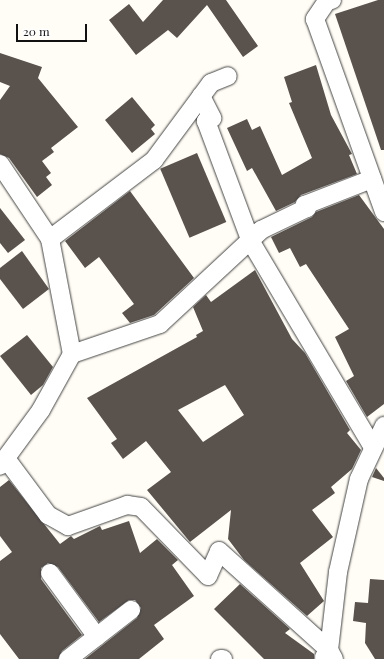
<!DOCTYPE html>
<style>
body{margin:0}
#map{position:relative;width:384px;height:659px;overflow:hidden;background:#fffdf5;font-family:"Playfair Display",serif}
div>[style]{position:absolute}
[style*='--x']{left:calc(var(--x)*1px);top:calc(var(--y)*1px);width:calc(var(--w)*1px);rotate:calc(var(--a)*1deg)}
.building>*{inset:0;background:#5a524d;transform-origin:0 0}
.roads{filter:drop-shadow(0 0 1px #444) drop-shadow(0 0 1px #444)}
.minor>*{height:18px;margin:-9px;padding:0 9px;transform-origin:9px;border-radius:9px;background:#fff}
span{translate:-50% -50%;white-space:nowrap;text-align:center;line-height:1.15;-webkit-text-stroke:4px #fff;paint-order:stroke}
.scale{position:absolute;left:16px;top:24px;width:71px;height:18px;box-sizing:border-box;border:2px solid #111;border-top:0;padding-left:5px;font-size:12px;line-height:14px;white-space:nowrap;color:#111;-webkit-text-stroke:3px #fff;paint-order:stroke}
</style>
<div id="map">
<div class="building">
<i style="clip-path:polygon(163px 0,226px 0,258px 46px,243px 57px,207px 5px,177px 38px,168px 30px,136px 55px,109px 20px,129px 4px,143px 22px)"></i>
<i style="clip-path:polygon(378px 0,384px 0,384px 150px,381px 150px,335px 14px)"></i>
<i style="clip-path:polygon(0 53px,42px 67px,38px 78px,78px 127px,51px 148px,54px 152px,42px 161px,51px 173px,46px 177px,52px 185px,37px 197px,9px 158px,0 154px,0 100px,10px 86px,0 82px)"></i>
<i style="clip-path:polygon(316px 65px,331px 115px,352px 154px,349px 155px,357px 174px,301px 195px,295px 202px,276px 211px,252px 168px,247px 171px,227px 128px,247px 119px,252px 130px,260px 126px,282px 175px,312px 158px,289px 103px,292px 102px,284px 77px)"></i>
<i style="clip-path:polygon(132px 97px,155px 125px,151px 129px,155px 134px,132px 153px,105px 120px)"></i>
<i style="left:197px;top:153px;width:75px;height:40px;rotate:67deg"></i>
<i style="clip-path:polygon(130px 191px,194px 278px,154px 315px,130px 323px,122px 313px,134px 304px,99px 257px,85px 268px,65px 241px)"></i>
<i style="clip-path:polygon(359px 195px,384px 229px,384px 404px,367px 417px,346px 381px,354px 376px,335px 337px,349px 329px,306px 264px,300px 267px,290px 248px,279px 253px,271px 237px,312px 217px,316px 212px)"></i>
<i style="clip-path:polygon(0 208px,25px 240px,8px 253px,0 243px)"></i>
<i style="clip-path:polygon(22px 251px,49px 289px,23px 309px,0 279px,0 268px)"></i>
<i style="clip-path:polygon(evenodd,255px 270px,292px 339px,305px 353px,350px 430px,347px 433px,361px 450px,352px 469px,331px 487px,335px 493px,312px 510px,333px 537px,300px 563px,324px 601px,307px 616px,244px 560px,228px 539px,231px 510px,190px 542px,147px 490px,171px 472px,146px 441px,123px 459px,111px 443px,117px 439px,87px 398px,197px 337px,196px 335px,203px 331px,193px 307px,206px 295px,211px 302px,255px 270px,225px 385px,244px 415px,203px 442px,178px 410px,225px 385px)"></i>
<i style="clip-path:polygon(27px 335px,53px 367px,43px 385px,31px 395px,0 356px)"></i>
<i style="clip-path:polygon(376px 468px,384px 478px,384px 481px,372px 477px)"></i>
<i style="clip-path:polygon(9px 480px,60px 544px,71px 536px,74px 539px,100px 526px,102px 530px,129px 521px,140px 553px,157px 539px,178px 560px,172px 565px,194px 596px,154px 625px,164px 639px,139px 659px,85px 659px,137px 618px,141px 608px,135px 600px,129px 600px,99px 622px,58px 567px,48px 563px,41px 568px,41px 579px,82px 635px,62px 651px,58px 659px,19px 659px,0 634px,0 561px,12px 552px,0 536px,0 487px)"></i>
<i style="clip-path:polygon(370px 579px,384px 580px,384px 659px,375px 659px,365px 643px,366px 623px,353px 621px,355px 602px,368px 603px)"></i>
<i style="clip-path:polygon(240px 584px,290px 629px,285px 633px,314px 654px,314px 659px,264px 659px,214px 609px)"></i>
</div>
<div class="roads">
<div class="minor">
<i style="--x:332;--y:0;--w:5;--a:169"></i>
<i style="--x:327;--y:1;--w:22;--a:124"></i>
<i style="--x:315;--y:19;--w:205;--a:70.3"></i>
<i style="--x:201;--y:96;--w:25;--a:63"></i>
<i style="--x:212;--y:118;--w:7;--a:153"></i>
<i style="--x:206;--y:121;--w:129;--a:69.6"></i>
<i style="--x:251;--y:242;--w:237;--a:59.3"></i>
<i style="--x:0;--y:164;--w:90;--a:56.3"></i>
<i style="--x:50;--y:239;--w:117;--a:79.2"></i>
<i style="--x:72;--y:354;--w:64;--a:119"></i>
<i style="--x:41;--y:410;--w:69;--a:126.2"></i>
<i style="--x:50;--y:239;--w:131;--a:-37.2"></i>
<i style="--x:154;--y:160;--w:96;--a:-53.5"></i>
<i style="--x:211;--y:83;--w:18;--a:-22"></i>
<i style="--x:72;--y:354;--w:93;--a:-18.8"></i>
<i style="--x:160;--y:324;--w:138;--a:-42.9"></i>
<i style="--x:261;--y:230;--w:51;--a:-25.6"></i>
<i style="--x:307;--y:208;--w:4;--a:-124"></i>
<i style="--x:305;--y:205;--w:72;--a:-21.2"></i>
<i style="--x:7;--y:460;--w:69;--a:53.3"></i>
<i style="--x:48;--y:515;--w:23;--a:29"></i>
<i style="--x:68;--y:526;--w:63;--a:-19.6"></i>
<i style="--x:127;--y:505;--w:14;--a:8"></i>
<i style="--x:141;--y:507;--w:96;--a:45.8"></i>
<i style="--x:208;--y:576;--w:27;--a:-66"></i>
<i style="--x:219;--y:551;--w:148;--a:42"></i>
<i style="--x:329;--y:650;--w:10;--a:61"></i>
<i style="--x:50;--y:573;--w:79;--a:53.7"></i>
<i style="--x:324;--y:657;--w:9;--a:-54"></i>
<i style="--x:329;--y:650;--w:79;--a:-83.4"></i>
<i style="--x:338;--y:572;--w:95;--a:-77.3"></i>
<i style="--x:359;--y:479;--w:59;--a:-64.7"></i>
<i style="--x:68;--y:659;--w:80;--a:-37.9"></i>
<i style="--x:220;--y:659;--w:3;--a:0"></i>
</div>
</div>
<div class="scale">20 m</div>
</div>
